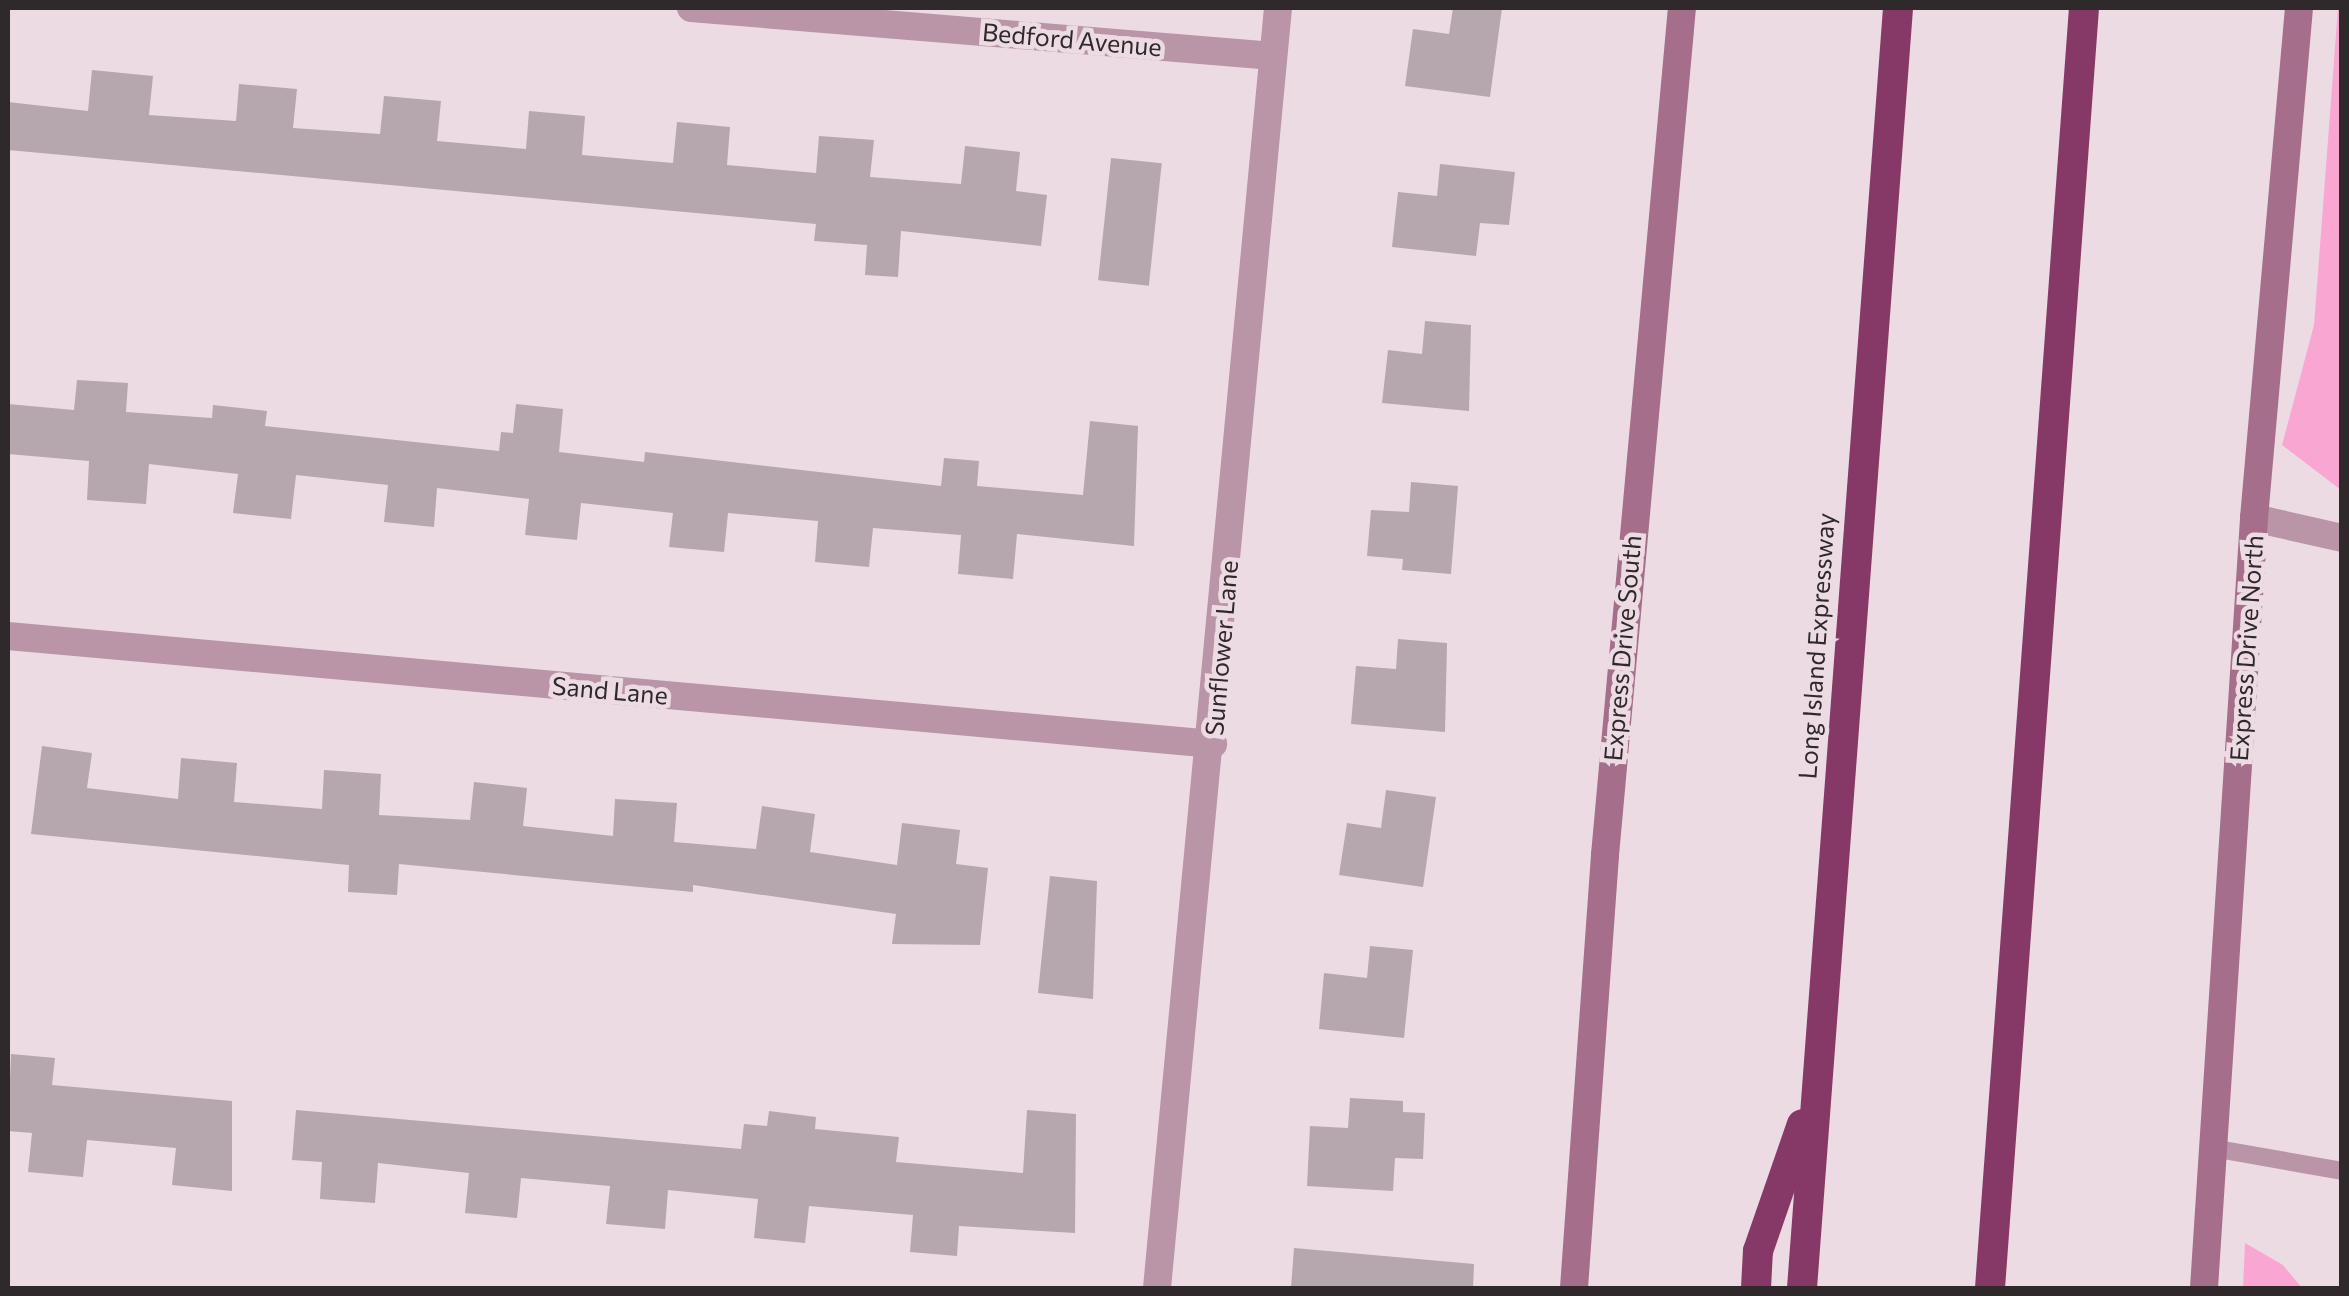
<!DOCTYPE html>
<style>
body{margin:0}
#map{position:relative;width:2349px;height:1296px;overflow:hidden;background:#ecdbe3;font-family:Commissioner,sans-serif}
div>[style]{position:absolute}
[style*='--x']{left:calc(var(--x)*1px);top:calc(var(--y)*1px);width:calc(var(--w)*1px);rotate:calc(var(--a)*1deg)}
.green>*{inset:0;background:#faa6d3}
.building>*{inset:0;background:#b6a6ae;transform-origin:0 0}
.service>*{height:18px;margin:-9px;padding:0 9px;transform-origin:9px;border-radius:9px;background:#ba94a7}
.minor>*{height:28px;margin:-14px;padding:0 14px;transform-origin:14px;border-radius:14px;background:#ba94a7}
.secondary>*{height:28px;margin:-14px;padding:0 14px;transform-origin:14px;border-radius:14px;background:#a56e8b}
.motorway>*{height:30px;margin:-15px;padding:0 15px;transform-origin:15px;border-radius:15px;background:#863966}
span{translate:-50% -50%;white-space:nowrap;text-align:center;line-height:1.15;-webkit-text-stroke:9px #ecdbe3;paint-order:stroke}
.street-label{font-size:25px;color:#30292c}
.frame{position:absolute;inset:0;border:10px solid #30292c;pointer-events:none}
</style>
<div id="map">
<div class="green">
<i style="clip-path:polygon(2338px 8px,2342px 8px,2341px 490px,2282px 445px,2314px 325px)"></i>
<i style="clip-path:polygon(2245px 1243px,2283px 1265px,2302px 1288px,2243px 1288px)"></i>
</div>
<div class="building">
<i style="clip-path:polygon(1453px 8px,1502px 8px,1490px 97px,1405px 86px,1413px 29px,1449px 34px)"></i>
<i style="clip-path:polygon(92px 70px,153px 76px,149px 115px,236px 121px,239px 84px,297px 89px,293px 128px,380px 134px,384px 96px,441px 101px,437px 141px,526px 149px,529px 111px,585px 116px,582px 155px,673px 163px,677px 122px,730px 127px,727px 165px,816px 173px,819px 136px,874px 140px,870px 177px,961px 184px,965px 146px,1020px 152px,1016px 191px,1047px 195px,1041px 246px,901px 231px,898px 277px,865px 275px,867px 245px,814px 241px,816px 224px,8px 150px,8px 102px,88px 111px)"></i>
<i style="left:1111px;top:158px;width:51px;height:123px;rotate:6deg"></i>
<i style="clip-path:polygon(1440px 164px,1515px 172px,1509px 225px,1480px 223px,1476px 256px,1392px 247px,1398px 192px,1437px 196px)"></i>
<i style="clip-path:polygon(1425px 321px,1471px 325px,1469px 411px,1382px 403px,1388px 350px,1422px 354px)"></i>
<i style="clip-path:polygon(77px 380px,128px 383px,126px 412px,212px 418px,213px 405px,267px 411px,265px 426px,499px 451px,501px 432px,513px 433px,516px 404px,563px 409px,559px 452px,644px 462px,645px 452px,941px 486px,944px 458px,979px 461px,977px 486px,1083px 495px,1090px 421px,1138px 426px,1134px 546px,1017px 534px,1013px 579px,958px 574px,961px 535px,873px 528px,869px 567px,815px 562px,818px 521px,728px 513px,724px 552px,669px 547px,673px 513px,581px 503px,577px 540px,525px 535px,529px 499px,437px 488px,434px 527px,384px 522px,388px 485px,296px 475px,291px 519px,233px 513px,238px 474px,149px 464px,146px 504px,87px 500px,89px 461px,8px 454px,8px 404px,74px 410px)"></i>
<i style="clip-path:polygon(1411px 482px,1458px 486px,1451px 574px,1402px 570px,1403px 559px,1367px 556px,1371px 510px,1409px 512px)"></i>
<i style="clip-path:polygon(1398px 639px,1447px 643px,1445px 732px,1351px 724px,1356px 666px,1396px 669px)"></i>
<i style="clip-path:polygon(42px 746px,92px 753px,87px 788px,178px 799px,181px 758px,237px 763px,234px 802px,322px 809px,324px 770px,381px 774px,379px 815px,470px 820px,474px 782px,527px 788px,523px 826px,613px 836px,615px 799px,677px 803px,674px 842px,756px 849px,762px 806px,815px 814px,810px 852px,897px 865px,902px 823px,960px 830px,956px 864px,988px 868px,980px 945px,892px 944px,896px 914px,693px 885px,693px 892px,399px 864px,397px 895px,348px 892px,349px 865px,31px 834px)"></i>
<i style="clip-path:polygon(1386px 790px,1436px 797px,1423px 887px,1339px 875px,1347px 823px,1381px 828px)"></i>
<i style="clip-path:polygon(1050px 876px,1097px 881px,1093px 999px,1038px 993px)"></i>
<i style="clip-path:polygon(1370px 946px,1413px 950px,1404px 1038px,1319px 1029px,1324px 973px,1367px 978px)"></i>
<i style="clip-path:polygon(11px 1054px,55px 1058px,52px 1085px,232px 1101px,232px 1191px,172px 1185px,176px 1148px,87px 1140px,83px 1177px,28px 1172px,32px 1133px,8px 1131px)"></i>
<i style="clip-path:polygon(1350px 1098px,1403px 1101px,1403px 1112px,1425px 1113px,1423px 1159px,1395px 1158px,1393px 1191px,1307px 1186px,1310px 1126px,1348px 1128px)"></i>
<i style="clip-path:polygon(296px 1110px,741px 1149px,744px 1124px,767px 1126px,769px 1111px,816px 1117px,815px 1129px,899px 1137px,896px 1162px,1023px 1173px,1027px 1110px,1076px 1114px,1075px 1233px,959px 1226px,957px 1256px,910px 1252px,913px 1215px,809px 1206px,805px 1243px,754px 1238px,758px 1199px,668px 1190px,665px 1229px,606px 1224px,610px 1186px,521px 1178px,517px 1218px,465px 1213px,469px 1173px,378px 1163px,375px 1203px,320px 1199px,322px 1162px,292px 1160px)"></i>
<i style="clip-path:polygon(1294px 1248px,1474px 1264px,1473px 1288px,1291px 1288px)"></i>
</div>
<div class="service">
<i style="--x:2212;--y:1148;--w:132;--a:10"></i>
</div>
<div class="minor">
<i style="--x:691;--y:8;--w:584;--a:4.71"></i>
<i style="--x:2254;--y:518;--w:90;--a:12.8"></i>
<i style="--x:8;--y:636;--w:1210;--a:5.12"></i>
<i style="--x:1157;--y:1288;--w:1286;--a:-84.6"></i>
</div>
<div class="secondary">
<i style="--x:1574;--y:1288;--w:434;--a:-85.9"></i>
<i style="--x:1605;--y:855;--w:850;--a:-84.81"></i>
<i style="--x:2204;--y:1288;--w:772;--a:-86.28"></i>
<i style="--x:2254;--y:518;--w:512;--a:-84.96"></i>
</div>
<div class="motorway">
<i style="--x:1756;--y:1288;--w:37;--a:-87"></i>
<i style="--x:1758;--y:1251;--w:134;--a:-70.9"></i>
<i style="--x:1802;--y:1288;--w:1284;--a:-85.71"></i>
<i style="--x:1990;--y:1288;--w:1283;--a:-85.8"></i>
</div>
<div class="street-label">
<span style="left:1072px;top:39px;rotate:5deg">Bedford Avenue</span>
<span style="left:1816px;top:646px;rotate:-86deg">Long Island Expressway</span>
<span style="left:1221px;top:648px;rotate:-85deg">Sunflower Lane</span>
<span style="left:1622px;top:648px;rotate:-85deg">Express Drive South</span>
<span style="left:2246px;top:648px;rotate:-86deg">Express Drive North</span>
<span style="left:610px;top:690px;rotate:5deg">Sand Lane</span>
</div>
<div class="frame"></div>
</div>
